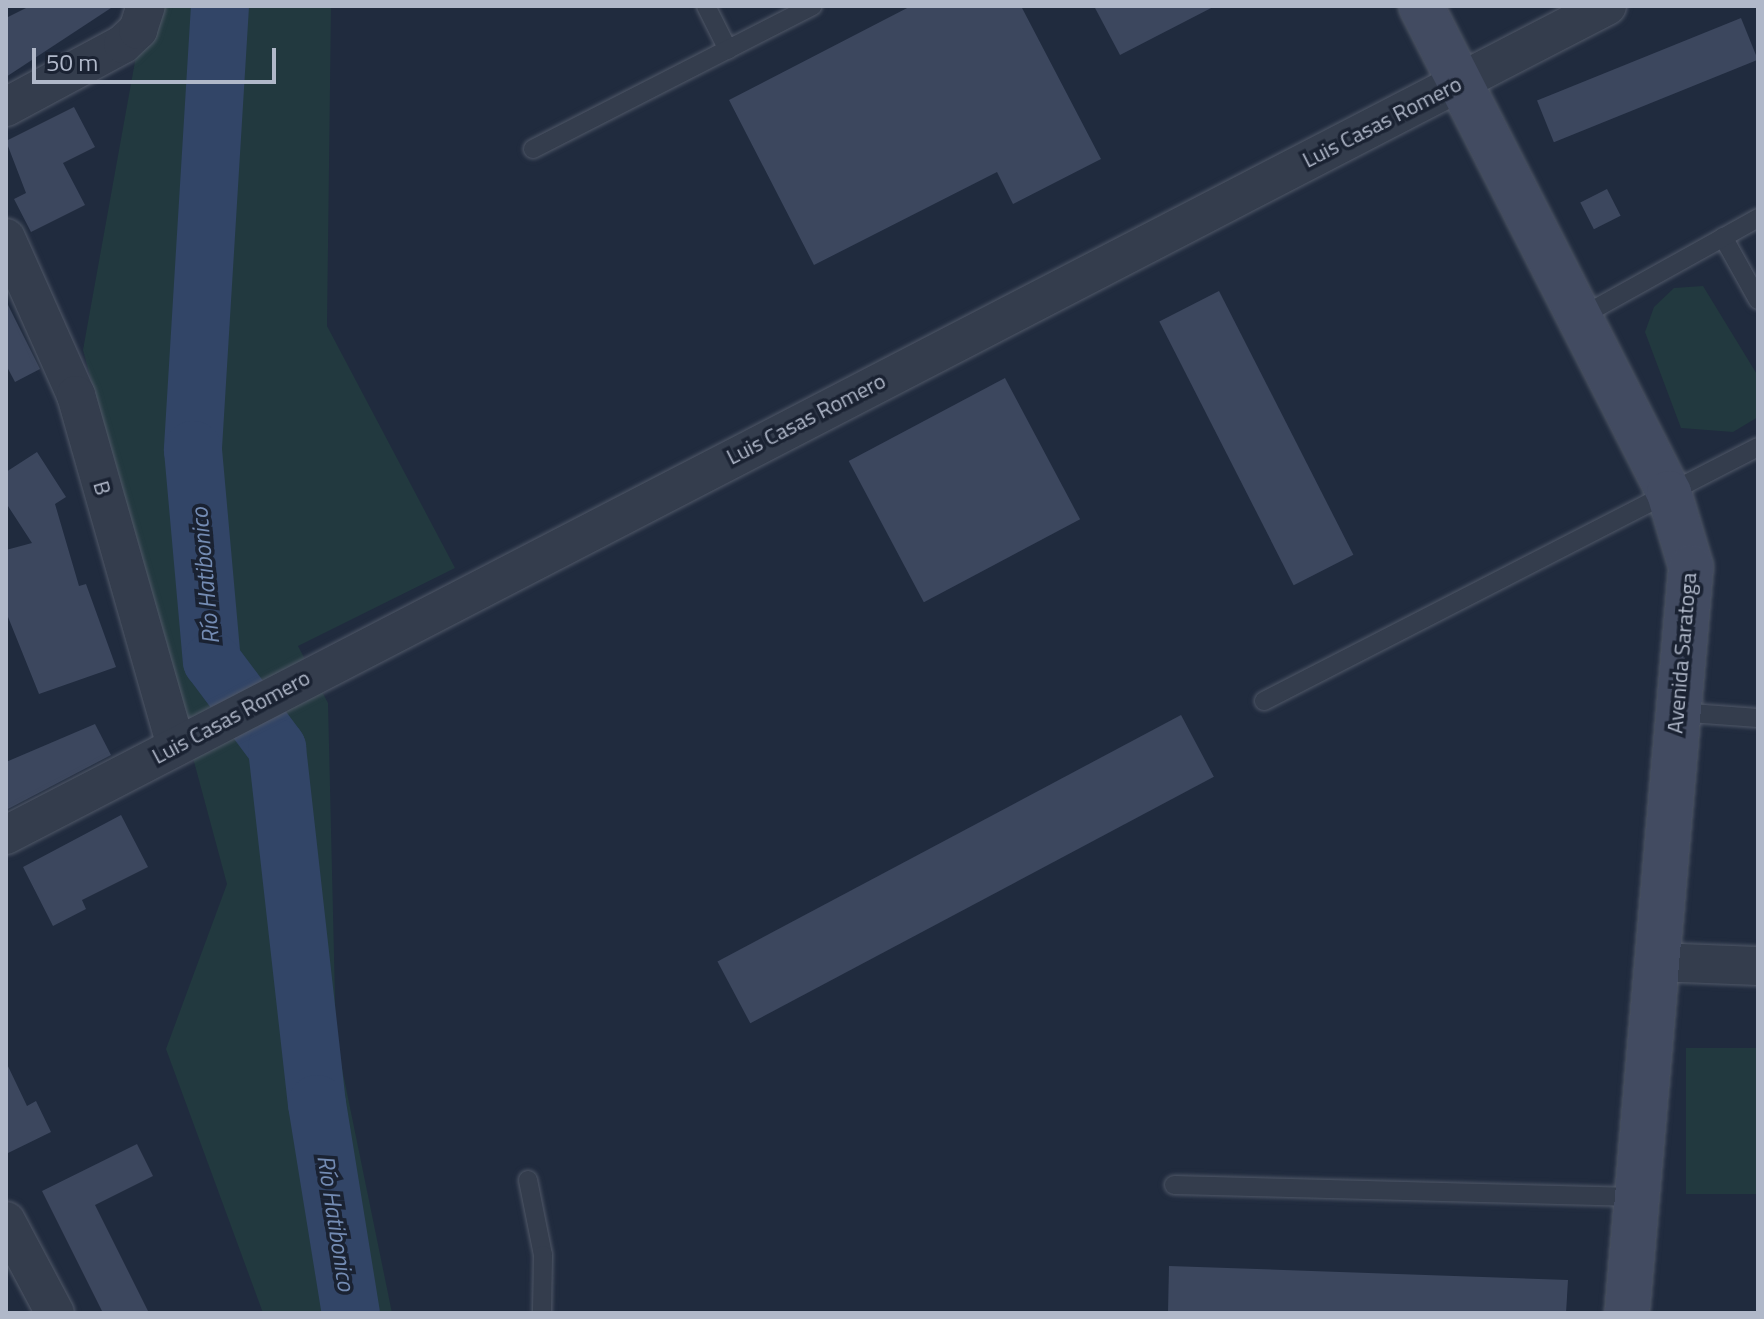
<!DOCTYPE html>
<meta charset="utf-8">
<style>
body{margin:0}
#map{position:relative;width:1764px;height:1319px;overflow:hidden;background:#202b3e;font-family:"Titillium Web",sans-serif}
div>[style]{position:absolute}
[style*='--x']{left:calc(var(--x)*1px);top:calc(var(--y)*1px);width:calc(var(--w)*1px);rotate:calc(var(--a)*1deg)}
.green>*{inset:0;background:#22393f;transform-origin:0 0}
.river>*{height:58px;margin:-29px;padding:0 29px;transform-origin:29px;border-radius:29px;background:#324567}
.building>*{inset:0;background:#3c475e;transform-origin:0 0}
.roads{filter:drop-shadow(0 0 2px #505868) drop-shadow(0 0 2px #505868)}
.lane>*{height:18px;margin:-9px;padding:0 9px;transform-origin:9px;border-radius:9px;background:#343d4d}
.street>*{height:38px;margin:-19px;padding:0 19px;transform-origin:19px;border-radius:19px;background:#343d4d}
.secondary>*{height:44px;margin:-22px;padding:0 22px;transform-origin:22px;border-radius:22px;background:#424b61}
span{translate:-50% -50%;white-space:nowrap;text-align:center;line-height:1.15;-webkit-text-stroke:7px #1a2232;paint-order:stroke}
.street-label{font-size:22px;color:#b0b8c9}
.water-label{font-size:24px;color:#748cb4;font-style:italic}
.frame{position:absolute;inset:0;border:8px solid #b0b8c9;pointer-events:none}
.scale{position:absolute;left:32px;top:48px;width:244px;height:36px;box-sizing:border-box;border:4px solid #b0b8c9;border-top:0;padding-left:10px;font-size:24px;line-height:28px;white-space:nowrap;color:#b0b8c9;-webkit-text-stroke:6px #1a2232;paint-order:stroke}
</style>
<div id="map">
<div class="green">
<i style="clip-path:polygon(145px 6px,331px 6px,327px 326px,455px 568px,298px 646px,328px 703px,336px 1039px,392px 1313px,263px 1313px,166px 1049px,227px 884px,83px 350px)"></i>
<i style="clip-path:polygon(1703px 286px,1758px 376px,1758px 417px,1733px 432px,1681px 428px,1645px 332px,1654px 307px,1674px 288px)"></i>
<i style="left:1758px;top:1048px;width:146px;height:72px;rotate:90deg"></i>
</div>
<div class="river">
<i style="--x:220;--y:6;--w:445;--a:93.5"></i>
<i style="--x:193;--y:450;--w:212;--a:84.9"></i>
<i style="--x:212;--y:661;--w:109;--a:53.2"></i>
<i style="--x:277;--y:748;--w:358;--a:83.6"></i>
<i style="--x:317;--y:1104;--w:212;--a:80.8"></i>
</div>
<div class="building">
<i style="clip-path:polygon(30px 6px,114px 6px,6px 77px,6px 18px)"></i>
<i style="clip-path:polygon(911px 6px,1021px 6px,1101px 159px,1013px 204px,997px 172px,814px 265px,729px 100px)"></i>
<i style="clip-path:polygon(1094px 6px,1215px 6px,1120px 55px)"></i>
<i style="left:1741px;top:18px;width:45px;height:220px;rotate:68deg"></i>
<i style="clip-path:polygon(74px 107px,95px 147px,63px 163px,85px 205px,31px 232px,14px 199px,26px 193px,6px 141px)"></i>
<i style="left:1607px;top:189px;width:30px;height:30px;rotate:63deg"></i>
<i style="left:1219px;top:291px;width:296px;height:67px;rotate:63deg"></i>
<i style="clip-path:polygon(6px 301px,40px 369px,15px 382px,6px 365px)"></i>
<i style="left:1005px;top:378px;width:160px;height:177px;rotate:62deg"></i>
<i style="clip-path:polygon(37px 452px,66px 497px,55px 504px,79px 586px,86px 584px,116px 667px,39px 694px,6px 612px,6px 550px,32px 543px,6px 503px,6px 472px)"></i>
<i style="left:1181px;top:715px;width:70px;height:525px;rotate:62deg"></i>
<i style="clip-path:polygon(95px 724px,111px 755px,6px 810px,6px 762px)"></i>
<i style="clip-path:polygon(121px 815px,148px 867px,82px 900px,86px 909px,53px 926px,23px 867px)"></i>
<i style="clip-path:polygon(6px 1062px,27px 1106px,36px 1101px,51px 1132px,6px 1154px)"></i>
<i style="clip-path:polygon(137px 1144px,153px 1176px,95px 1205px,149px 1313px,103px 1313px,42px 1191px)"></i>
<i style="clip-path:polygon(1169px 1266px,1568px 1280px,1566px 1313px,1168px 1313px)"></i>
</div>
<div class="roads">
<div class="lane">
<i style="--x:706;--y:6;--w:49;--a:63.4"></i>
<i style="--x:533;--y:149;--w:314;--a:-27.1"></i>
<i style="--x:1723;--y:237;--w:72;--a:60.9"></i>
<i style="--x:1582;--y:316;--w:201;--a:-29.1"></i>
<i style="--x:1264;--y:701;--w:555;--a:-27.21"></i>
<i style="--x:1677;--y:712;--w:81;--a:4.2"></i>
<i style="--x:528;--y:1180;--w:76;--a:78.7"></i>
<i style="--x:543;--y:1255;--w:58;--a:91"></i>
<i style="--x:1174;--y:1185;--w:462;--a:1.5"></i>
</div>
<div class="street">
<i style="--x:6;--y:107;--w:133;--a:-28.3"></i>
<i style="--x:123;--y:44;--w:21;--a:-43"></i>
<i style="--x:138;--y:30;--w:25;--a:-72"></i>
<i style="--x:6;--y:238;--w:172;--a:66"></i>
<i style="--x:76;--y:395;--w:365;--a:74.1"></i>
<i style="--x:6;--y:835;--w:1803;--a:-27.38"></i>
<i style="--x:1655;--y:962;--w:103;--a:2.2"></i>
<i style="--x:6;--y:1221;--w:104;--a:62"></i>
</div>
<div class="secondary">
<i style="--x:1421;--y:6;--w:547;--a:63.01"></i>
<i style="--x:1669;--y:493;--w:77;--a:73.4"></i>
<i style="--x:1691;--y:567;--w:749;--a:94.9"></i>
</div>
</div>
<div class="street-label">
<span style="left:1382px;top:122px;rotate:-27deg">Luis Casas Romero</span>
<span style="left:806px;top:419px;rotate:-27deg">Luis Casas Romero</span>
<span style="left:102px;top:488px;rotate:74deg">B</span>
<span style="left:1682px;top:653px;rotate:-85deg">Avenida Saratoga</span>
<span style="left:231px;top:717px;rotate:-28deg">Luis Casas Romero</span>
</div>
<div class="water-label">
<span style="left:205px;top:576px;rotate:-95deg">Río Hatibonico</span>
<span style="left:336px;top:1223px;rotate:81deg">Río Hatibonico</span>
</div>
<div class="frame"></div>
<div class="scale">50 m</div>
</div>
